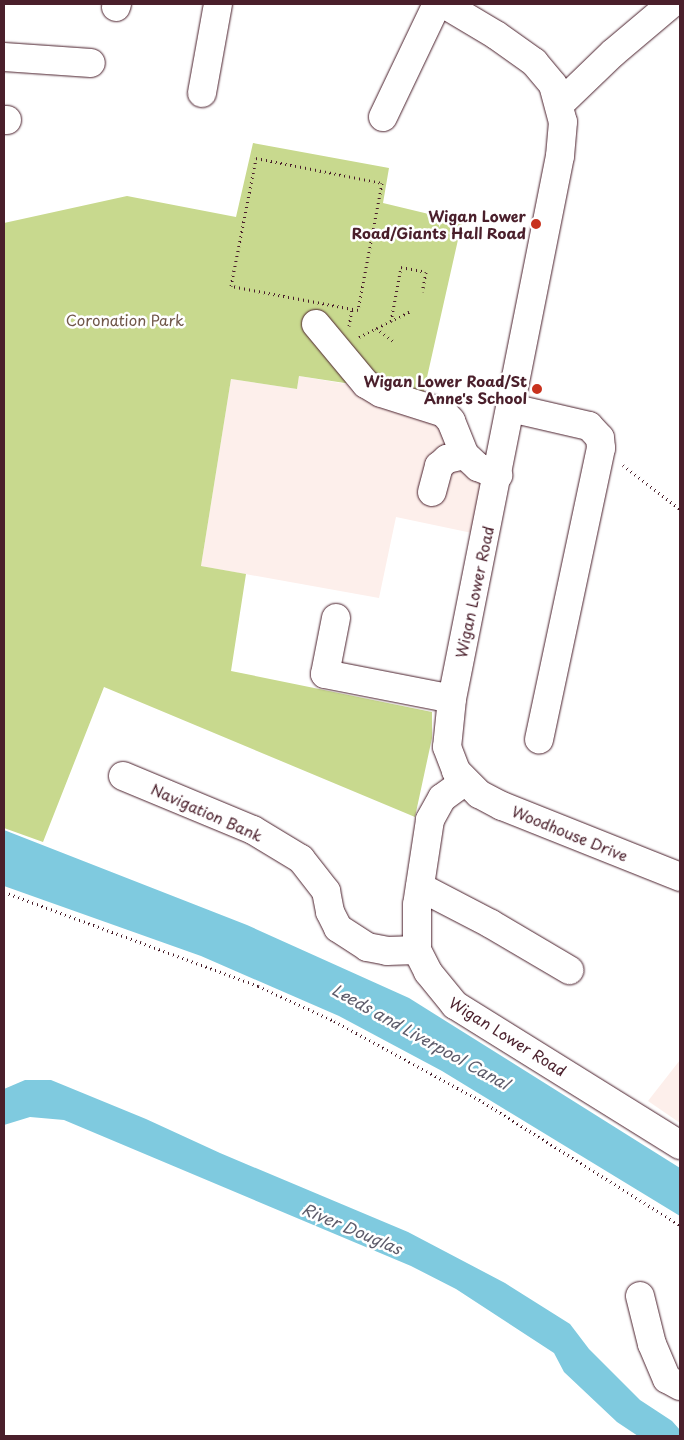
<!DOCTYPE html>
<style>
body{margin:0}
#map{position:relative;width:684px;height:1440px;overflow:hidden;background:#fff;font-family:"Playpen Sans",sans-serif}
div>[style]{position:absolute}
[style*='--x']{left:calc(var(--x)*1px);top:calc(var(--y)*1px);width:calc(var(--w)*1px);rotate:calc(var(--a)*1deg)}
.built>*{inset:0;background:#fdefeb}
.green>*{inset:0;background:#c8d98e}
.water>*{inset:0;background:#7fcadf}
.path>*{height:3px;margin-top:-1.5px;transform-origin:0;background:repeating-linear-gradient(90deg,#4a1f2b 0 1px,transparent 0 5px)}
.roads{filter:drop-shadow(0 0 1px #4a1f2b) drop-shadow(0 0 1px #4a1f2b)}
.minor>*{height:28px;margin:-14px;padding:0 14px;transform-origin:14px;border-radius:14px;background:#fff}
.major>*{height:28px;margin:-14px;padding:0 14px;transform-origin:14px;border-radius:14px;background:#fff}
.dots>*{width:14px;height:14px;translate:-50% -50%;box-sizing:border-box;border:2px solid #fff;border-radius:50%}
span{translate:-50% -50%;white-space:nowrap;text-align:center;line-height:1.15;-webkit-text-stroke:5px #fff;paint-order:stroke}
.poi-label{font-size:15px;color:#4a1f2b;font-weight:700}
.right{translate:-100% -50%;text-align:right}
.park-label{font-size:15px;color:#705749}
.street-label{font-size:15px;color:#4a1f2b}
.water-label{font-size:16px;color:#5d5b6a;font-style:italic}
.frame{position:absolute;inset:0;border:5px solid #4a1f2b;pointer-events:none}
</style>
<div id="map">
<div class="built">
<i style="clip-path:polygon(299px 376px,364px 387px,439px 417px,484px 485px,472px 533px,396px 517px,379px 598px,201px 566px,231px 379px,297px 389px)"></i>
<i style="clip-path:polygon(680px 1060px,680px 1123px,648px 1101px)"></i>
</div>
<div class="green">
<i style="clip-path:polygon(253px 143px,389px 168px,383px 203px,462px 222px,423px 395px,299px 376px,297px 389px,231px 379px,201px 566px,246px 574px,231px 671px,432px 712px,432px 738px,415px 817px,104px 687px,43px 842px,4px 828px,4px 223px,127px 196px,236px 217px)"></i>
</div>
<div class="water">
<i style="clip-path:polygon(4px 830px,247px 925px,409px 998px,680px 1168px,680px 1216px,442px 1071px,339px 1016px,201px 956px,4px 886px)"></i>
<i style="clip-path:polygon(25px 1080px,51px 1080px,146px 1119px,220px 1153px,408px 1232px,505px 1283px,570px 1324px,589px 1349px,640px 1400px,672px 1421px,680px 1430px,680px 1436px,638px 1436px,617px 1422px,564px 1372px,554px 1353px,456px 1289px,411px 1266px,64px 1120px,30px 1117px,4px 1125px,4px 1089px)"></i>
</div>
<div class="path">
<i style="--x:256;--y:158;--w:128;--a:11.2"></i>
<i style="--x:382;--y:183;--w:129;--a:100.7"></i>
<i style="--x:358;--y:310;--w:129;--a:-169.3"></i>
<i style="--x:231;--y:286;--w:130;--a:-78.9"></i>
<i style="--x:391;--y:321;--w:55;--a:-79.5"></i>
<i style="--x:401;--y:267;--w:25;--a:11"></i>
<i style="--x:426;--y:272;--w:20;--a:101"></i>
<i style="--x:349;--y:326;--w:17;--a:-80"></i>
<i style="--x:376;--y:328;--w:21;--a:37"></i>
<i style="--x:359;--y:337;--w:58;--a:-26.6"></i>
<i style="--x:623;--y:465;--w:72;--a:37.7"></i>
<i style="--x:4;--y:892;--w:271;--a:20.3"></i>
<i style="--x:258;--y:986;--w:84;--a:24.7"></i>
<i style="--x:334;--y:1021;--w:170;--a:28.5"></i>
<i style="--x:483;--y:1102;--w:232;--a:32"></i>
</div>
<div class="roads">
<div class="minor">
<i style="--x:116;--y:7;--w:3;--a:-72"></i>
<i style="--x:4;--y:57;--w:87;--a:3.9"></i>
<i style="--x:202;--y:93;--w:90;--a:-79.8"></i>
<i style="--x:560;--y:104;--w:74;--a:-43.9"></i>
<i style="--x:613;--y:53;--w:76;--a:-40.2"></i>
<i style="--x:383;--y:117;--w:125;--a:-64.5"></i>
<i style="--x:4;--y:120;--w:3;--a:0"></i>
<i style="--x:316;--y:324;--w:78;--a:50.2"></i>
<i style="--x:366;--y:384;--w:17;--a:31"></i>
<i style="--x:381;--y:393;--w:66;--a:17.6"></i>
<i style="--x:444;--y:413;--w:11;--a:49"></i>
<i style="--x:451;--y:421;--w:37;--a:68"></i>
<i style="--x:511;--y:408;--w:80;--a:13"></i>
<i style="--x:589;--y:426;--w:16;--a:47"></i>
<i style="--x:600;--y:438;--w:10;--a:84"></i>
<i style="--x:601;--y:448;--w:298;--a:102"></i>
<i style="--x:432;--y:492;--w:27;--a:-75"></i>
<i style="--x:439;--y:466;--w:11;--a:-41"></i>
<i style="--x:447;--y:459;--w:18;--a:-13"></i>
<i style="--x:465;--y:455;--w:18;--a:43"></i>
<i style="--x:478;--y:467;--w:22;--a:22"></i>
<i style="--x:336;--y:618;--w:57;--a:101.1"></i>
<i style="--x:325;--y:674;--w:129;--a:11.1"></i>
<i style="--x:123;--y:776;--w:141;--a:22.6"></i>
<i style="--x:253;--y:830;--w:56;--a:31.1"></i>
<i style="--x:301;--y:859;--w:41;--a:52"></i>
<i style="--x:326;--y:891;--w:21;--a:79"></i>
<i style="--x:330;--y:912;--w:18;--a:63"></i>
<i style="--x:338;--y:928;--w:35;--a:33"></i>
<i style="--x:367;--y:947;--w:20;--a:11"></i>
<i style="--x:387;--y:951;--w:30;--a:-2"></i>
<i style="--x:464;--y:782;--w:27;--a:144"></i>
<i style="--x:442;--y:798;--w:25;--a:119"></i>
<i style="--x:430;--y:820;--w:86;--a:98.7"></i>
<i style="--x:417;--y:905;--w:45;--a:90"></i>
<i style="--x:417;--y:950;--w:25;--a:63"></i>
<i style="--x:428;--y:972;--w:43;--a:50.7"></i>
<i style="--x:455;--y:1005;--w:265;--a:31.9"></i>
<i style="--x:420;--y:887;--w:80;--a:27.5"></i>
<i style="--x:491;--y:924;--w:91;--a:30.5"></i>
<i style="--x:640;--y:1296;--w:49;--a:76"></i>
<i style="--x:652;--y:1344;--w:38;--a:67"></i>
<i style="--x:667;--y:1379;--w:15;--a:28"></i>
</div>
<div class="major">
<i style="--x:444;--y:4;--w:61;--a:30.8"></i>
<i style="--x:496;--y:35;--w:47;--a:35.4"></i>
<i style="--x:534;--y:62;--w:30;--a:50"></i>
<i style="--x:553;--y:85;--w:38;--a:75"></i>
<i style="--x:563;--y:122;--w:34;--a:95"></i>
<i style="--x:560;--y:156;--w:554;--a:101.25"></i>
<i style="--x:452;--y:699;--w:48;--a:95.9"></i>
<i style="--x:447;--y:747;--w:26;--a:69"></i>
<i style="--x:456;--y:771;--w:33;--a:45"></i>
<i style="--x:479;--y:794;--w:26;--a:28"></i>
<i style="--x:502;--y:806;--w:192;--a:21.7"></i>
</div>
</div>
<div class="dots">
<i style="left:536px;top:224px;background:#c8321e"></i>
<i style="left:537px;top:389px;background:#c8321e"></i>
</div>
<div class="poi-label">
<span class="right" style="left:526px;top:224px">Wigan Lower<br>Road/Giants Hall Road</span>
<span class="right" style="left:527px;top:389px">Wigan Lower Road/St<br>Anne's School</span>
</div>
<div class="park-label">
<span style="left:125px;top:320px">Coronation Park</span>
</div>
<div class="street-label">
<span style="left:474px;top:592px;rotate:-78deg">Wigan Lower Road</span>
<span style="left:207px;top:812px;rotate:24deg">Navigation Bank</span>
<span style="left:570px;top:833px;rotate:22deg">Woodhouse Drive</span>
<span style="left:508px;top:1036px;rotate:32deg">Wigan Lower Road</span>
</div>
<div class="water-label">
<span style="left:421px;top:1036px;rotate:29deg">Leeds and Liverpool Canal</span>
<span style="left:352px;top:1228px;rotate:23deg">River Douglas</span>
</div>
<div class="frame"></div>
</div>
